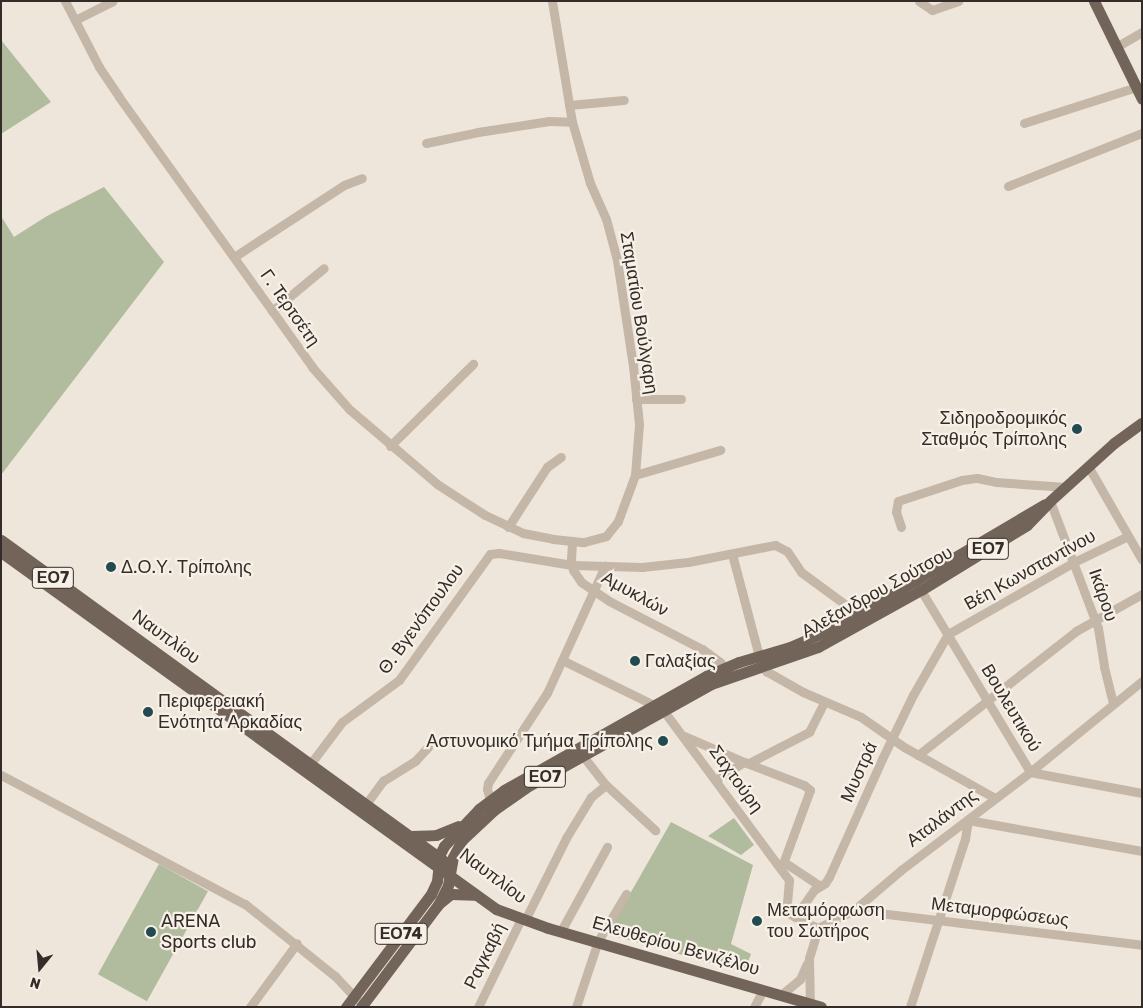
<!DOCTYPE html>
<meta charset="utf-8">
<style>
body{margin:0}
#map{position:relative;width:1143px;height:1008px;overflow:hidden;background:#eee6db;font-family:Rubik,sans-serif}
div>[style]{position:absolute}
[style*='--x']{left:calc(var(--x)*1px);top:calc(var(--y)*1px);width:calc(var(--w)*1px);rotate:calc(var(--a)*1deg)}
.green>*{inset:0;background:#b0bc9d;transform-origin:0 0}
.minor>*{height:9px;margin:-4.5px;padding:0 4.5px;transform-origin:4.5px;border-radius:4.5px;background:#c5b7a8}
.major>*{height:11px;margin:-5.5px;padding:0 5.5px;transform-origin:5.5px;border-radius:5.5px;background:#73645a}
.dots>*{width:14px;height:14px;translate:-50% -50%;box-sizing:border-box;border:2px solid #f7f0e7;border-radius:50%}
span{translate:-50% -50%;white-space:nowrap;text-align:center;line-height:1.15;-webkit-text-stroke:4.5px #f7f0e7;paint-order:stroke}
.shield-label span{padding:1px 4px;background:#f7f0e7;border:1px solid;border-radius:4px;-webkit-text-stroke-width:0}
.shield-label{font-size:16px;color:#332c28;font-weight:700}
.street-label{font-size:18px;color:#332c28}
.poi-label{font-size:18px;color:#332c28}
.right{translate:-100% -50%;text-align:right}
.left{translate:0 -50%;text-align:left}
.frame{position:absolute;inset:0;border:2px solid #332c28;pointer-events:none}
.north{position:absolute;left:15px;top:943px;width:50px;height:50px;-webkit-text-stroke:4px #f7f0e7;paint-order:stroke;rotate:197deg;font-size:14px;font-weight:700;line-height:20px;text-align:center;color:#332c28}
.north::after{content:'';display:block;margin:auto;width:18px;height:22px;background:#332c28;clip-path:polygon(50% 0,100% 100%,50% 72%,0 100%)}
</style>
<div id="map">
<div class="green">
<i style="clip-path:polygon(1px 40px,51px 102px,1px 134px)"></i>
<i style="clip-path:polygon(104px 187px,164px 262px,1px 475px,1px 216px,14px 237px,47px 216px)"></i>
<i style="clip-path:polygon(734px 818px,754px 845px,741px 855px,708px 836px)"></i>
<i style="clip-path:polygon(671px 822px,753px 865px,731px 944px,751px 954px,744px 972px,607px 934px)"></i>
<i style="left:159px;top:864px;width:56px;height:126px;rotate:29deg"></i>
</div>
<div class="minor">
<i style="--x:65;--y:1;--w:74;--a:62.7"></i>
<i style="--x:99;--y:67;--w:36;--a:56"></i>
<i style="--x:119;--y:97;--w:332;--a:54.4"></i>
<i style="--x:312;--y:367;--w:56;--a:48.6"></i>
<i style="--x:349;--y:409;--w:116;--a:40.4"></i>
<i style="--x:437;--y:484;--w:57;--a:32.9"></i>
<i style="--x:485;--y:515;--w:42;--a:25.3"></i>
<i style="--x:523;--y:533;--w:31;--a:11"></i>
<i style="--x:553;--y:539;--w:31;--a:6"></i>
<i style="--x:584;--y:542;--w:23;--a:-15"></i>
<i style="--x:606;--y:536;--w:19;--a:-51"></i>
<i style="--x:618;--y:521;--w:49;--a:-69.7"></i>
<i style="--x:635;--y:475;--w:51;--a:-85.5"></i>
<i style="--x:639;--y:424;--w:58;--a:-95.9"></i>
<i style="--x:633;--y:366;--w:107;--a:-98.6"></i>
<i style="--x:617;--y:260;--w:42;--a:-105"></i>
<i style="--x:606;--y:219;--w:39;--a:-114"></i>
<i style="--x:590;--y:183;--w:64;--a:-106.4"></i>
<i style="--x:572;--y:122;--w:123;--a:-99.4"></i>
<i style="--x:919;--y:1;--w:16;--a:35"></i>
<i style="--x:932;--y:10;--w:28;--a:-19"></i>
<i style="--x:75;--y:20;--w:42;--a:-26.6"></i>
<i style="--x:1116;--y:47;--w:30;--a:-30"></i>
<i style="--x:569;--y:105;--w:55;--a:-5.2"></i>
<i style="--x:1024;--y:123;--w:118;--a:-17.8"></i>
<i style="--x:426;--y:143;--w:53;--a:-11.9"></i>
<i style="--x:478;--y:132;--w:72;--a:-8.8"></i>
<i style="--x:549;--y:121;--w:23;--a:2"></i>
<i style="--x:1008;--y:186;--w:144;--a:-21.6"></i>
<i style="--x:234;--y:257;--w:131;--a:-33.2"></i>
<i style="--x:344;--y:185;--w:19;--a:-21"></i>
<i style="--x:272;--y:311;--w:67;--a:-39.6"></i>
<i style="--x:636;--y:399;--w:45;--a:0"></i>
<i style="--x:390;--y:446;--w:117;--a:-44.7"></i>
<i style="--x:1088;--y:466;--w:108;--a:60.1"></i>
<i style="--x:635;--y:475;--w:89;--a:-16.4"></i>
<i style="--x:1050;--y:501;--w:136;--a:69.3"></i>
<i style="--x:1098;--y:628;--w:39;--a:81"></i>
<i style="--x:1104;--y:667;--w:37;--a:76"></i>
<i style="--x:508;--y:527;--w:72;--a:-57"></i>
<i style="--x:547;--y:467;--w:17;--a:-36"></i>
<i style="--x:901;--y:527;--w:16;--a:-108"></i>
<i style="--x:896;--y:512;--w:11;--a:-80"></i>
<i style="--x:898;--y:501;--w:67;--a:-18.2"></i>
<i style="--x:962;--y:480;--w:15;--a:-8"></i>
<i style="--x:977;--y:478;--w:19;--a:12"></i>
<i style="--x:996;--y:482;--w:70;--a:4.1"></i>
<i style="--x:572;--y:541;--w:18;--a:93"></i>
<i style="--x:571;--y:559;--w:11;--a:80"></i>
<i style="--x:573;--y:570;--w:14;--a:56"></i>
<i style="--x:581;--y:582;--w:34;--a:34"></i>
<i style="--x:609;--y:601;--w:105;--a:27.3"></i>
<i style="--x:702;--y:649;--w:22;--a:36"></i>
<i style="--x:720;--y:662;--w:13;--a:51"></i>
<i style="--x:732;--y:554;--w:106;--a:75.2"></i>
<i style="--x:759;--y:656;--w:17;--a:65"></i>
<i style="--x:766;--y:671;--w:43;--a:29.6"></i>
<i style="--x:803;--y:692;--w:63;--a:23.3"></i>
<i style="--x:861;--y:717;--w:52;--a:34.9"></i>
<i style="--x:904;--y:747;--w:104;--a:29.3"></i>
<i style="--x:919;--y:587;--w:216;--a:59"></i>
<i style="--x:1030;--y:772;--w:114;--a:10.6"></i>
<i style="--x:562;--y:660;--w:100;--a:26.1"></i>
<i style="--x:652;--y:704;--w:17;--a:36"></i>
<i style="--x:666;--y:714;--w:207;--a:53.5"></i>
<i style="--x:789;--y:880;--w:32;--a:95"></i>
<i style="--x:786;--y:912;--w:36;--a:27"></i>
<i style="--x:684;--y:736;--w:65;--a:23.4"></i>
<i style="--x:744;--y:762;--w:34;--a:148"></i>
<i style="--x:918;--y:755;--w:201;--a:-38.1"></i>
<i style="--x:1076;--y:631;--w:76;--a:-29.3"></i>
<i style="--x:583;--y:756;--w:37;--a:52"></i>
<i style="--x:606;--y:785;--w:67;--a:42.6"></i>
<i style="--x:744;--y:762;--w:64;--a:21"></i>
<i style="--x:804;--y:785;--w:8;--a:40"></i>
<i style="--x:810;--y:790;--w:84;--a:110.2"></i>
<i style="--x:311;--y:763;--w:51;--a:-52.9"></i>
<i style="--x:342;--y:722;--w:71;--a:-36.4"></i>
<i style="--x:399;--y:680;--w:155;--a:-54.2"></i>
<i style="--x:490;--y:554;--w:9;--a:-6"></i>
<i style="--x:499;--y:553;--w:74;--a:9.3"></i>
<i style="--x:572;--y:565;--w:70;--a:1.6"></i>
<i style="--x:642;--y:567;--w:46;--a:-6.2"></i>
<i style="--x:688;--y:562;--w:89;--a:-11.1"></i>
<i style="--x:775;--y:545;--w:13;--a:27"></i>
<i style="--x:787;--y:551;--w:25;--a:56"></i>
<i style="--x:801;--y:572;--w:56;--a:36.3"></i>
<i style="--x:846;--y:605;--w:15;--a:53"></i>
<i style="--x:749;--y:763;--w:68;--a:-27.3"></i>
<i style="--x:809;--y:732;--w:34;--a:-63"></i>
<i style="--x:1;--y:775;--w:276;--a:27.9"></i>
<i style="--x:245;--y:904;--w:115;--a:38.7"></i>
<i style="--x:335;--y:976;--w:42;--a:46.9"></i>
<i style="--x:490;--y:800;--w:11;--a:-105"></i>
<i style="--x:487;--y:789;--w:6;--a:-81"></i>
<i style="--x:488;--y:783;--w:108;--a:-56.8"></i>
<i style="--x:547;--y:693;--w:140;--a:-65.5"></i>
<i style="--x:366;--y:804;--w:29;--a:-54"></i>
<i style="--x:383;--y:781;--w:38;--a:-32"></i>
<i style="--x:415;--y:761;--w:19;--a:-47"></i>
<i style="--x:968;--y:820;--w:177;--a:10.1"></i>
<i style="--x:784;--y:862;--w:43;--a:33.7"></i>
<i style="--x:854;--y:910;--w:290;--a:6.9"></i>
<i style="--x:795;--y:917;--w:33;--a:-55"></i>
<i style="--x:814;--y:890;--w:13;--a:-32"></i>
<i style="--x:825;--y:883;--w:7;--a:-56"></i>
<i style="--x:829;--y:877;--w:129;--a:-65.8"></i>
<i style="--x:882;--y:759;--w:71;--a:-64.2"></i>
<i style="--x:913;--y:695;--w:70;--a:-60.2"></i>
<i style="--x:948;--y:634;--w:145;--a:-29.7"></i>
<i style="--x:1074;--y:562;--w:60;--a:-25.7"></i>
<i style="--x:525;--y:920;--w:92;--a:-63.4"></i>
<i style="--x:566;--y:838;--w:48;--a:-58.6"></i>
<i style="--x:591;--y:797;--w:19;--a:-39"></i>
<i style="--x:561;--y:931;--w:96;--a:-61.3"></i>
<i style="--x:781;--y:995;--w:25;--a:-40"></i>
<i style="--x:800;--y:979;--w:17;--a:-66"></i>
<i style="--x:250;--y:1007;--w:79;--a:-53.7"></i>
<i style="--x:478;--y:1007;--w:98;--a:-64"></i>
<i style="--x:576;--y:1007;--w:70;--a:-71.6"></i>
<i style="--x:598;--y:941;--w:55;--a:-59.2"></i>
<i style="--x:754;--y:1007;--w:19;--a:-62"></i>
<i style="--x:810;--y:1007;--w:49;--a:-91.2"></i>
<i style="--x:809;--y:958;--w:31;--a:-73"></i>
<i style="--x:818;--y:928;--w:40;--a:-26.6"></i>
<i style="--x:854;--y:910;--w:62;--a:-40.4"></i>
<i style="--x:901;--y:870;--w:162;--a:-37.2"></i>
<i style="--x:1030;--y:772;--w:144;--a:-39.1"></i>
<i style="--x:910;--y:1007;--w:177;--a:-71.9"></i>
<i style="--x:965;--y:839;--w:19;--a:-81"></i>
</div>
<div class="major">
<i style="--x:1094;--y:1;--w:109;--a:63.9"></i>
<i style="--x:1;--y:540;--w:547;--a:35.93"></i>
<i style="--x:1;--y:552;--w:610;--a:35.8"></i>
<i style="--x:496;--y:909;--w:55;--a:20.1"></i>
<i style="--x:548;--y:928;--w:284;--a:16.1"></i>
<i style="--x:411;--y:836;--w:25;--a:-2"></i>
<i style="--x:436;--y:835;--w:24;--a:-22"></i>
<i style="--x:441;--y:902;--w:13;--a:-39"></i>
<i style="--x:451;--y:894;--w:23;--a:2"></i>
<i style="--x:346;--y:1007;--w:141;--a:-53"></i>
<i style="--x:431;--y:894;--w:14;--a:-65"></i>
<i style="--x:437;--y:881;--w:27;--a:-84"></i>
<i style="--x:440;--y:854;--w:9;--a:-63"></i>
<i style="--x:444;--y:846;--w:51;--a:-46.6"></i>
<i style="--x:479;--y:809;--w:31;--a:-37"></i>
<i style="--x:504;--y:790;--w:232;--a:-29.4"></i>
<i style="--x:706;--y:676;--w:36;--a:-23"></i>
<i style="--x:739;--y:662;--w:53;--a:-16.4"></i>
<i style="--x:790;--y:647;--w:52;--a:-23.6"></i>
<i style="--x:838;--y:626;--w:240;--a:-30.5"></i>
<i style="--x:361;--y:1007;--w:128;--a:-53"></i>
<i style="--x:438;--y:905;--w:22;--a:-63"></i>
<i style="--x:448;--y:885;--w:28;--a:-80"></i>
<i style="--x:453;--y:857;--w:19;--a:-62"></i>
<i style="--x:462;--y:840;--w:44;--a:-43.2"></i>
<i style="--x:494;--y:810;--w:38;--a:-35"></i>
<i style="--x:525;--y:788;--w:213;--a:-29.2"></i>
<i style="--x:711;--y:684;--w:113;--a:-19.1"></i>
<i style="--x:818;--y:647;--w:118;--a:-29"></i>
<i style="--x:921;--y:590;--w:124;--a:-31.5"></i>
<i style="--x:1027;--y:525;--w:33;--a:-46"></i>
<i style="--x:1050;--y:501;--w:86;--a:-42.2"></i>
<i style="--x:1114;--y:443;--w:34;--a:-36"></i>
</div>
<div class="dots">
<i style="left:1077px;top:429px;background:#224a50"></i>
<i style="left:111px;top:567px;background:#224a50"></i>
<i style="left:635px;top:661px;background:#224a50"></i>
<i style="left:148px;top:712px;background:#224a50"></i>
<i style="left:663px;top:741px;background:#224a50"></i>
<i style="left:757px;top:921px;background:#224a50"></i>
<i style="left:151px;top:932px;background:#224a50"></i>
</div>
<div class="shield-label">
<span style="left:988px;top:549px">ΕΟ7</span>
<span style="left:53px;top:578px">ΕΟ7</span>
<span style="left:545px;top:777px">ΕΟ7</span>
<span style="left:401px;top:934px">ΕΟ74</span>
</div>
<div class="street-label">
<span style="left:290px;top:308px;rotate:55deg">Γ. Τερτσέτη</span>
<span style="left:639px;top:313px;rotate:81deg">Σταματίου Βούλγαρη</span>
<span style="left:1030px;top:570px;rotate:-29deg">Βέη Κωνσταντίνου</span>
<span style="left:877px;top:592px;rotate:-29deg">Αλεξανδρου Σούτσου</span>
<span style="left:635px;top:594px;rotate:29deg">Αμυκλών</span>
<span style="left:1103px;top:595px;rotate:71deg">Ικάρου</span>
<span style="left:421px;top:619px;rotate:-54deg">Θ. Βγενόπουλου</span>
<span style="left:166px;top:637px;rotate:36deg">Ναυπλίου</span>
<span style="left:1011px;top:708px;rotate:59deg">Βουλευτικού</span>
<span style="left:859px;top:772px;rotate:-66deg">Μυστρά</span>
<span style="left:736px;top:779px;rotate:54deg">Σαχτούρη</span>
<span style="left:942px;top:818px;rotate:-37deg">Αταλάντης</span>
<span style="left:493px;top:876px;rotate:37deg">Ναυπλίου</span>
<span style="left:1000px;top:912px;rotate:7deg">Μεταμορφώσεως</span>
<span style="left:676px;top:946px;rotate:16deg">Ελευθερίου Βενιζέλου</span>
<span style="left:485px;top:956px;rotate:-64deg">Ραγκαβή</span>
</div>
<div class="poi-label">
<span class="right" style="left:1067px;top:429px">Σιδηροδρομικός<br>Σταθμός Τρίπολης</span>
<span class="left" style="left:121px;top:567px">Δ.Ο.Υ. Τρίπολης</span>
<span class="left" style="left:645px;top:661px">Γαλαξίας</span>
<span class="left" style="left:158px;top:712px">Περιφερειακή<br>Ενότητα Αρκαδίας</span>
<span class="right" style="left:653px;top:741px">Αστυνομικό Τμήμα Τρίπολης</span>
<span class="left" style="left:767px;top:921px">Μεταμόρφωση<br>του Σωτήρος</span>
<span class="left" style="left:161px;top:932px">ARENA<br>Sports club</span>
</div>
<div class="frame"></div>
<div class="north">N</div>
</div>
